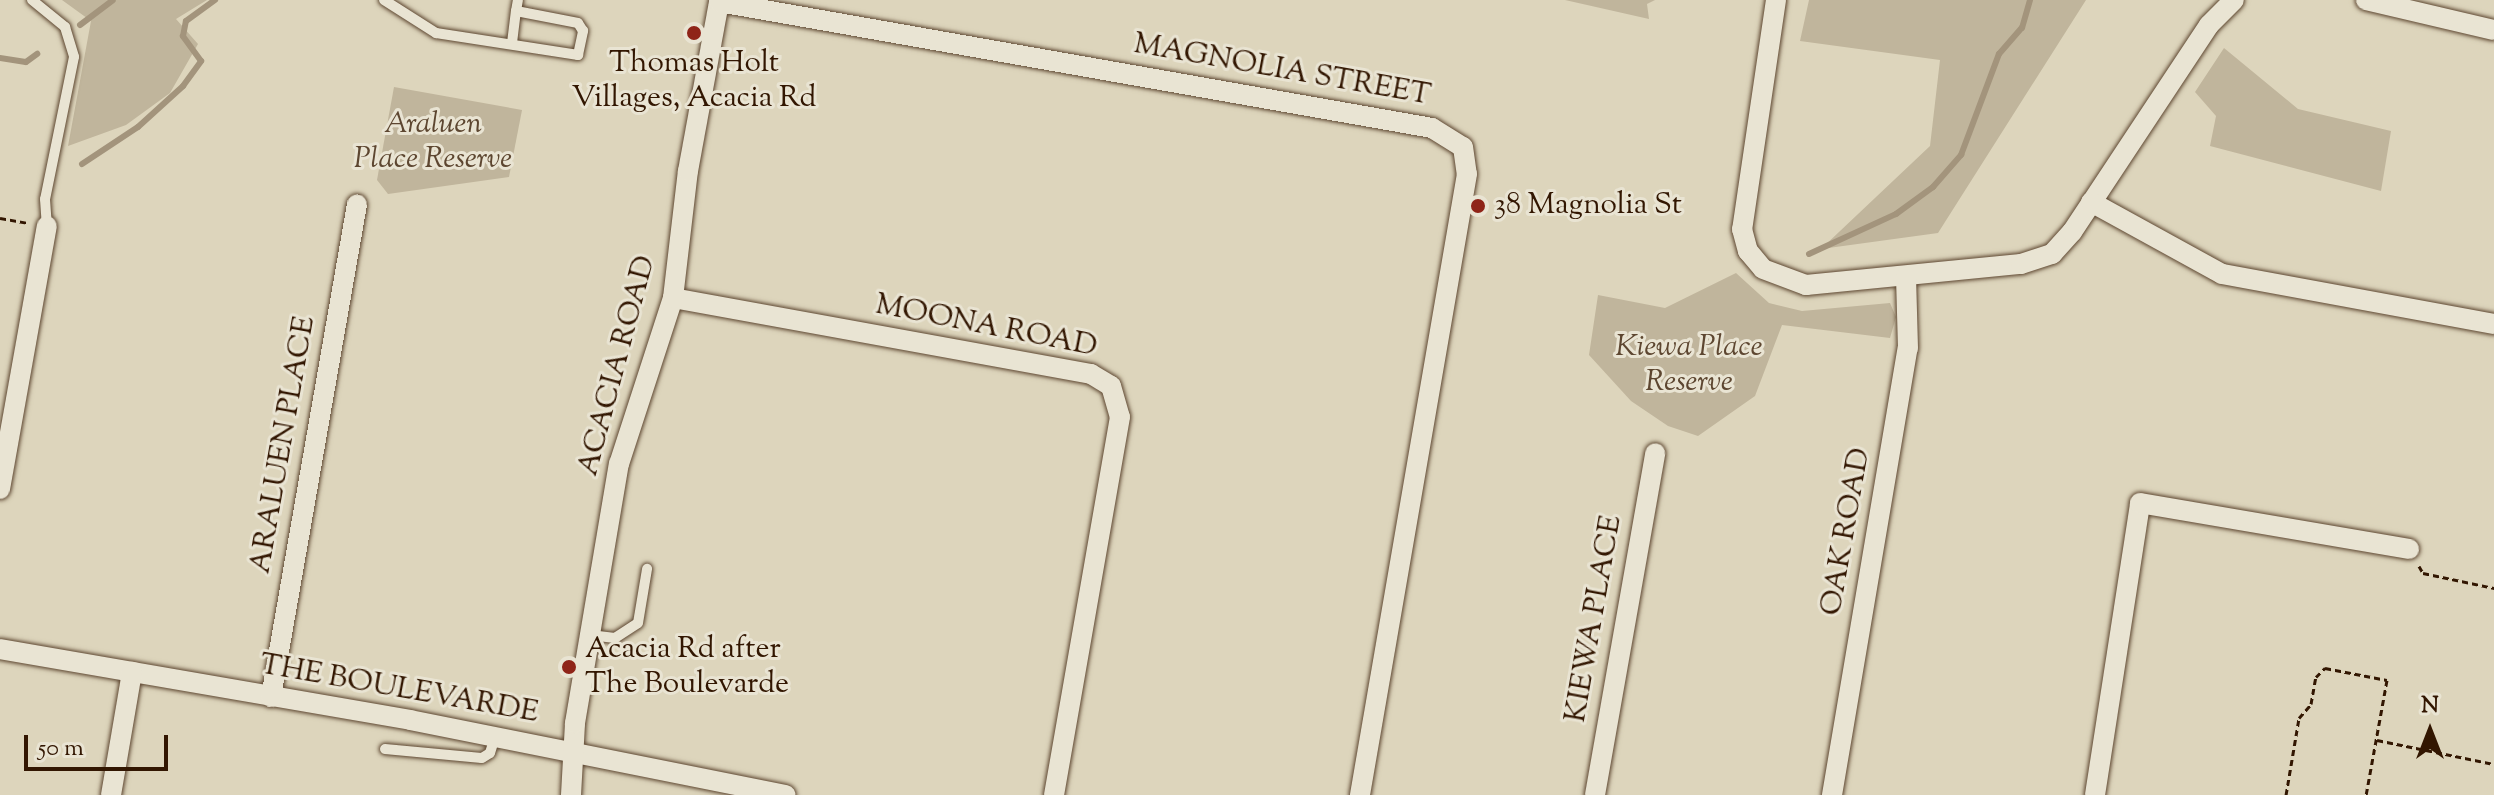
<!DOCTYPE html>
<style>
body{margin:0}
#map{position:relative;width:2494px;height:795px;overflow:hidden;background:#ddd5bc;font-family:"Sorts Mill Goudy",serif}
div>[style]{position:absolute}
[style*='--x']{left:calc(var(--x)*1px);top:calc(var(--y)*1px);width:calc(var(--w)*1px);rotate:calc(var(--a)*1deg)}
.green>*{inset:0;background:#c0b59c}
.stream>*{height:6px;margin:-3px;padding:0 3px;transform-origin:3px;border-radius:3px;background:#a3947c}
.path>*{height:3px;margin-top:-1.5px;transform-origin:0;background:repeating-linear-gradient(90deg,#321601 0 6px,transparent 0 10px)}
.roads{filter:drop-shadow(0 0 2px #5d4630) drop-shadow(0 0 2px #5d4630)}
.lane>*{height:10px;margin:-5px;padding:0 5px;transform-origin:5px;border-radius:5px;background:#e9e4d3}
.street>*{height:20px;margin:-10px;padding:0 10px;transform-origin:10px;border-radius:10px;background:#e9e4d3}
.dots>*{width:22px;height:22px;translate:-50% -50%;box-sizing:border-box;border:4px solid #e9e4d3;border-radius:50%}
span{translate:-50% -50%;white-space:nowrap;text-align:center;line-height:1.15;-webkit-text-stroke:6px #e9e4d3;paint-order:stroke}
.poi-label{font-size:30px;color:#321601}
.left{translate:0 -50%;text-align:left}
.street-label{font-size:30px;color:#321601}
.park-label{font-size:30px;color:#5d4630;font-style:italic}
.north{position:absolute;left:2390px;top:691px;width:80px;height:80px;-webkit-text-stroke:6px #e9e4d3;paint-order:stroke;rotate:0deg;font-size:22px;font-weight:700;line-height:32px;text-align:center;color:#321601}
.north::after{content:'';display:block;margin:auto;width:28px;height:36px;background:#321601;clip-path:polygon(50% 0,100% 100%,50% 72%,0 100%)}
.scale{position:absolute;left:24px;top:735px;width:144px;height:36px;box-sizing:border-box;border:4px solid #321601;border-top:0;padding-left:10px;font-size:24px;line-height:28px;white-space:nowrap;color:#321601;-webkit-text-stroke:6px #e9e4d3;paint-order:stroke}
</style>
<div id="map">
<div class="green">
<i style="clip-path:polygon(62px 0,207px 0,176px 19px,198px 44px,170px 93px,126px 125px,68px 146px,91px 21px)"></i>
<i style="clip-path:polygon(1565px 0,1655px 0,1647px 4px,1649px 19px)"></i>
<i style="clip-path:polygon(1809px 0,2086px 0,1938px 233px,1821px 249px,1930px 146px,1940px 60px,1800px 41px)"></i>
<i style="clip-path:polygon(2224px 48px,2298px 109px,2391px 131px,2381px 191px,2210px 146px,2216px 116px,2195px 92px)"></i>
<i style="clip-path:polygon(394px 87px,522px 110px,509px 177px,388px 194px,377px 180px)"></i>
<i style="clip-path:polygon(1736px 273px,1769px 303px,1802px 311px,1890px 303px,1896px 317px,1890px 338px,1782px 325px,1755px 396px,1698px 436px,1668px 426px,1631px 401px,1589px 355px,1598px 295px,1665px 308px)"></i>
</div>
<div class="stream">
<i style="--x:80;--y:25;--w:41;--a:-37.1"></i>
<i style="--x:0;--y:58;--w:26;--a:9"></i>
<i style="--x:26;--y:62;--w:14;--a:-36"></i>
<i style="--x:82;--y:164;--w:67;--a:-33.5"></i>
<i style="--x:138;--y:127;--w:61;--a:-42.3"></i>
<i style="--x:183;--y:86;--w:31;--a:-54"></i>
<i style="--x:201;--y:61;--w:31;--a:-126"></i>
<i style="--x:183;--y:36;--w:15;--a:-79"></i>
<i style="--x:186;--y:21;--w:36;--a:-36"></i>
<i style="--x:1809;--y:254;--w:96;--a:-24.7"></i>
<i style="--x:1896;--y:214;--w:46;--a:-36.1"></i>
<i style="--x:1933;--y:187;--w:43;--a:-48.8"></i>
<i style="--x:1961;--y:155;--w:108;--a:-69.4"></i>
<i style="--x:1999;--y:54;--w:35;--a:-49"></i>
<i style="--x:2022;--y:28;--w:29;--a:-74"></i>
</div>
<div class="path">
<i style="--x:0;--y:218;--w:28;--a:10"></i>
<i style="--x:2419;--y:566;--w:8;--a:60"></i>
<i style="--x:2423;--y:573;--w:73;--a:11.9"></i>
<i style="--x:2377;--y:740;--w:119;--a:11.6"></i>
<i style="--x:2286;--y:795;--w:78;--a:-80.4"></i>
<i style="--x:2299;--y:718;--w:18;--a:-49"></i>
<i style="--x:2311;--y:704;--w:27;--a:-80"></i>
<i style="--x:2316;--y:677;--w:13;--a:-45"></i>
<i style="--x:2325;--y:668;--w:63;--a:11"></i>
<i style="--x:2387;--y:680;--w:117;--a:100.3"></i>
</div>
<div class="roads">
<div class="lane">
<i style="--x:32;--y:0;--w:43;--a:39.3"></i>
<i style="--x:65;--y:27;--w:31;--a:73"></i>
<i style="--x:74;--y:57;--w:145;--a:101.5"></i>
<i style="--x:45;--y:199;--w:27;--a:86"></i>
<i style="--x:384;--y:0;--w:62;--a:32.4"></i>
<i style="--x:436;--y:33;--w:144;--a:8.8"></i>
<i style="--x:578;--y:55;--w:25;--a:-78"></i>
<i style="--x:583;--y:31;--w:9;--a:-122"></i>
<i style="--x:578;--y:23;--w:63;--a:-169"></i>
<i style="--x:516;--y:11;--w:11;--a:-80"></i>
<i style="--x:512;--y:43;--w:32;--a:-83"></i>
<i style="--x:590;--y:635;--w:25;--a:7"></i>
<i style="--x:615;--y:638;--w:27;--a:-33"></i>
<i style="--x:638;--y:623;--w:55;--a:-80.5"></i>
<i style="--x:385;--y:749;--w:97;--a:5.3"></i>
<i style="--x:482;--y:758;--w:9;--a:-32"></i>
<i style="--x:490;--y:753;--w:17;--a:-73"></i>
</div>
<div class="street">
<i style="--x:1776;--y:0;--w:232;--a:98.4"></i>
<i style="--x:1742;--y:229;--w:23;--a:75"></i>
<i style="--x:1748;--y:251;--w:23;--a:50"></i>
<i style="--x:1763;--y:269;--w:46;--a:20.4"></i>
<i style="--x:1806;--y:285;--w:216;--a:-5.6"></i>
<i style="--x:2021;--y:264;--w:33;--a:-18"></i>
<i style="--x:2052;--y:254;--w:30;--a:-48"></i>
<i style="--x:2072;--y:232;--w:248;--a:-56.5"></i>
<i style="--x:2209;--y:25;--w:35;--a:-45"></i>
<i style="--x:2366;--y:0;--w:131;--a:13.2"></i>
<i style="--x:2091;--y:202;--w:149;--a:28.8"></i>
<i style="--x:2222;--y:274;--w:277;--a:10.4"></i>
<i style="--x:673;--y:298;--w:425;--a:10.3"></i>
<i style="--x:1091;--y:374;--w:23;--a:31"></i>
<i style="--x:1111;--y:386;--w:32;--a:74"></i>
<i style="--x:1120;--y:417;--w:384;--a:99.9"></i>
<i style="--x:0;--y:489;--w:267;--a:-79.9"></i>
<i style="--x:0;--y:649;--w:416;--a:9.8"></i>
<i style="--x:410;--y:720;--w:383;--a:11.3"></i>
<i style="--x:271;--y:697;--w:500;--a:-80.1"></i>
<i style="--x:111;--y:795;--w:125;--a:-80.3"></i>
<i style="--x:571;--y:795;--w:72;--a:-86.8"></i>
<i style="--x:575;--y:723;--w:263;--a:-80.4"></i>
<i style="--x:619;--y:464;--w:175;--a:-72"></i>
<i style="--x:673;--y:298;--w:128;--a:-83.3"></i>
<i style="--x:688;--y:171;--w:172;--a:-79.6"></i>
<i style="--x:719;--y:2;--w:724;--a:10.02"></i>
<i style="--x:1432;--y:128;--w:36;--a:32"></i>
<i style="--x:1463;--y:147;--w:27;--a:82"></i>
<i style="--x:1467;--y:174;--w:630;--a:99.78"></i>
<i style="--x:1595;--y:795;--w:347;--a:-80"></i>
<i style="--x:1832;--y:795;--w:453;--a:-80.4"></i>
<i style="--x:1908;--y:348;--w:71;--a:-91.6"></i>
<i style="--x:2095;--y:795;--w:295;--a:-81.2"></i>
<i style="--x:2140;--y:503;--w:273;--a:9.7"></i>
</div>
</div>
<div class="dots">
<i style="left:694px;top:33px;background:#8f2418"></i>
<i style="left:1478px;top:206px;background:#8f2418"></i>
<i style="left:569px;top:667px;background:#8f2418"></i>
</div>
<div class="poi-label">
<span style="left:694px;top:81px">Thomas Holt<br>Villages, Acacia Rd</span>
<span class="left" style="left:1494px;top:206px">38 Magnolia St</span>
<span class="left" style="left:585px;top:667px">Acacia Rd after<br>The Boulevarde</span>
</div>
<div class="street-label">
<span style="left:1282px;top:71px;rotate:10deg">MAGNOLIA STREET</span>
<span style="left:986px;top:327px;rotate:11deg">MOONA ROAD</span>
<span style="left:618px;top:366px;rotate:-75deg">ACACIA ROAD</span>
<span style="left:284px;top:445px;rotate:-80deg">ARALUEN PLACE</span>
<span style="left:1847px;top:532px;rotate:-80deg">OAK ROAD</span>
<span style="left:1595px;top:619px;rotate:-80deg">KIEWA PLACE</span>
<span style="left:399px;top:690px;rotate:10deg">THE BOULEVARDE</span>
</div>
<div class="park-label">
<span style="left:433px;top:142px">Araluen<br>Place Reserve</span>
<span style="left:1689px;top:365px">Kiewa Place<br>Reserve</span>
</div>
<div class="north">N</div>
<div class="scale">50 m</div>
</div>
